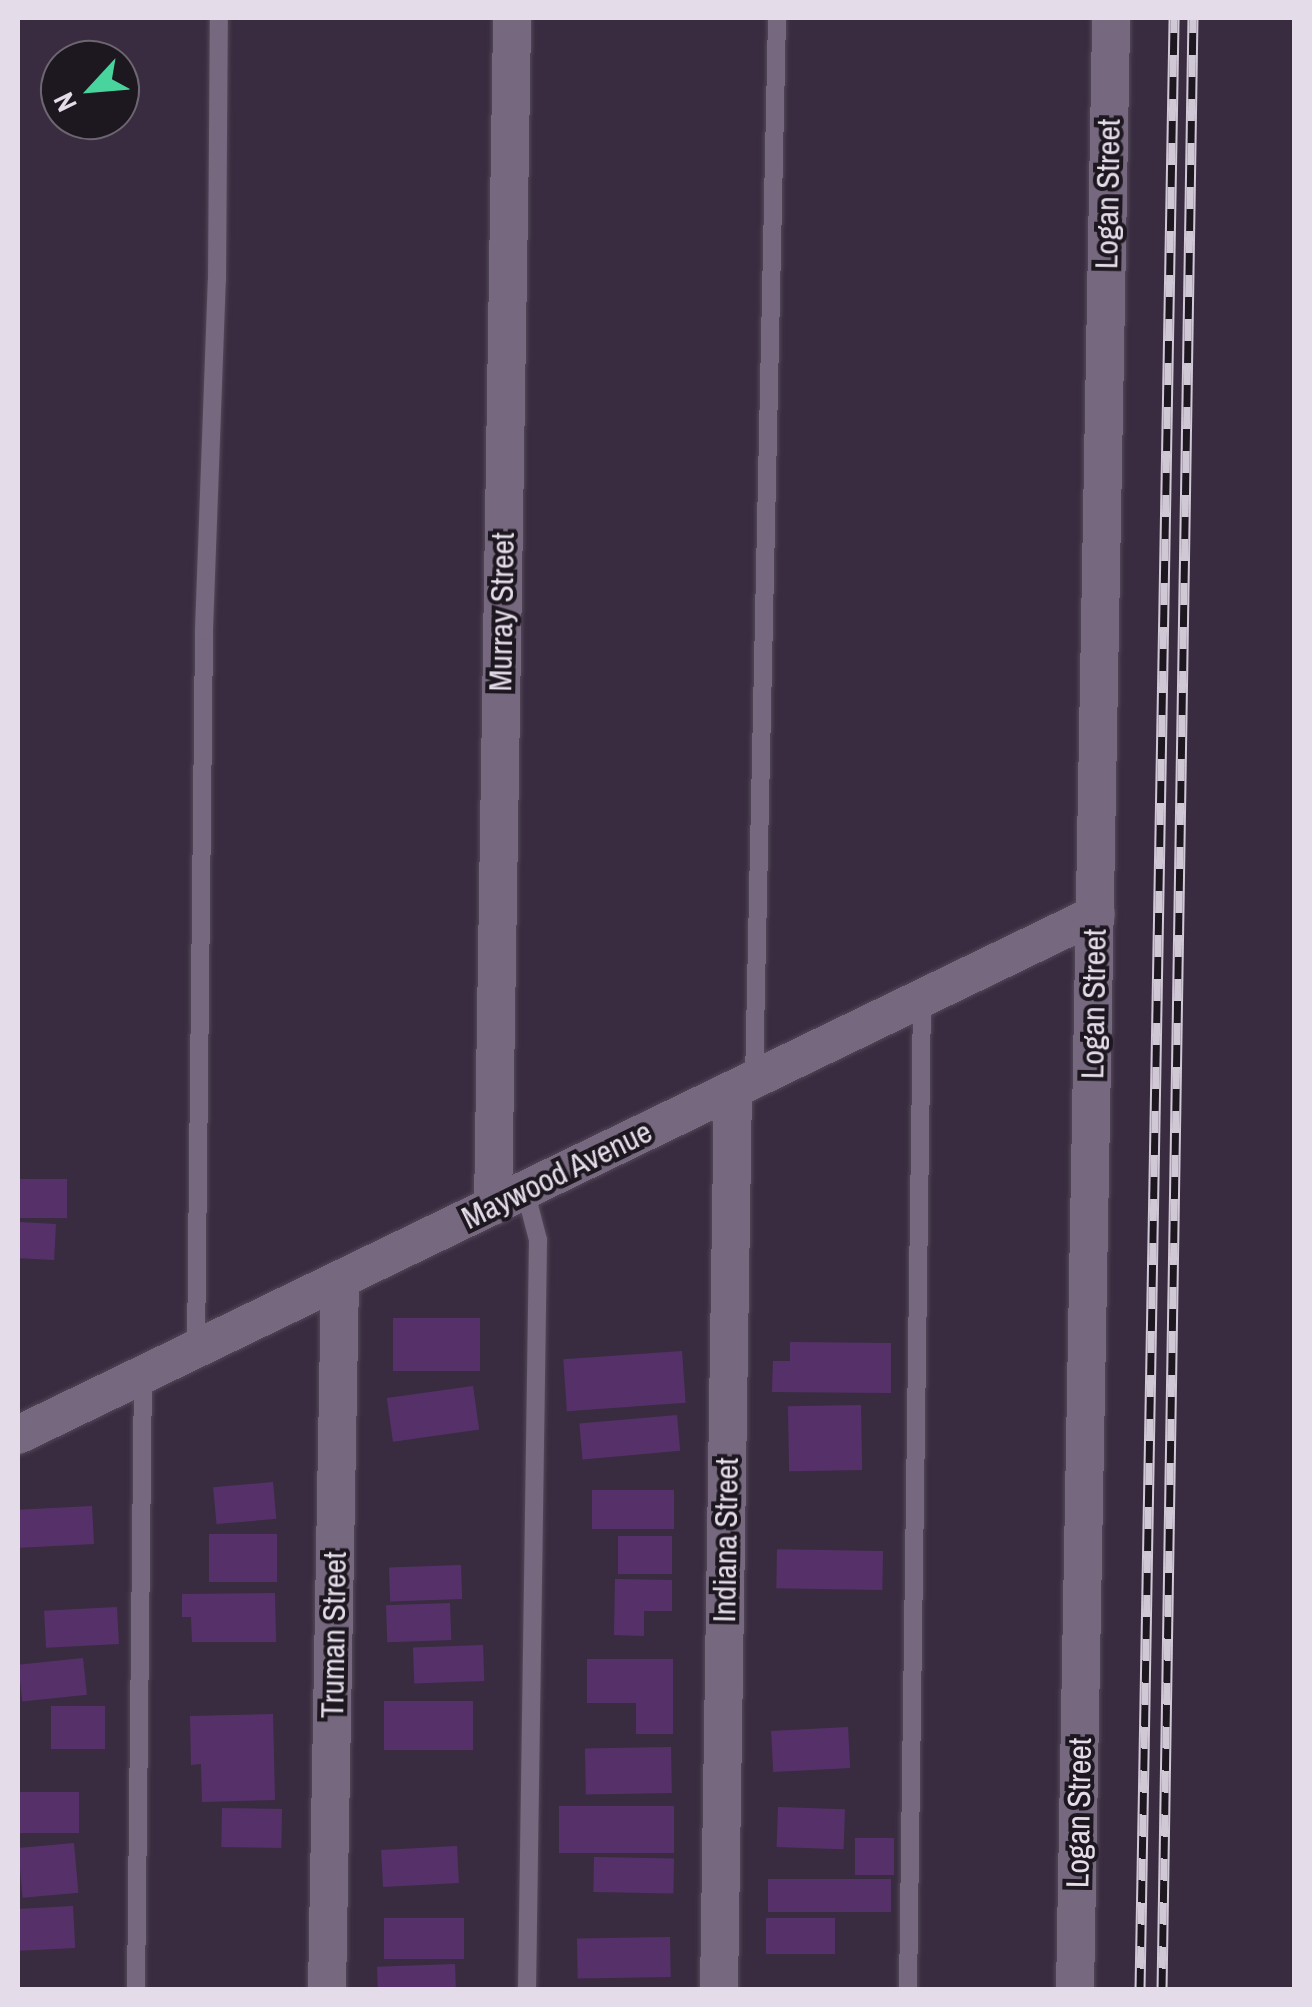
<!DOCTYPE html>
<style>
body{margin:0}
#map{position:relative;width:1312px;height:2007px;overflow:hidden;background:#392c40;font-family:"Archivo Narrow",sans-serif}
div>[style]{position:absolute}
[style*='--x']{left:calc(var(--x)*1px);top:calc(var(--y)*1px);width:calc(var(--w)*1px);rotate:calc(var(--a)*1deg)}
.building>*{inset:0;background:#563169;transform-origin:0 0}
.roads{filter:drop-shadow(0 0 2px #534859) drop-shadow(0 0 2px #534859)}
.service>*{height:18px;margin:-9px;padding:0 9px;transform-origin:9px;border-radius:9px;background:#76687f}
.minor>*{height:38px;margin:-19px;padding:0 19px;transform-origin:19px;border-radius:19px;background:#76687f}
.rail>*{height:11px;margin-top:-5.5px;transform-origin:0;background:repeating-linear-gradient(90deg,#1d1720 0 22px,#d1c8d6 0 44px);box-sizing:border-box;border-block:2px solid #d1c8d6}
span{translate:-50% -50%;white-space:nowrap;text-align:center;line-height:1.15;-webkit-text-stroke:8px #1d1720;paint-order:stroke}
.street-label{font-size:32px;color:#e4dce9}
.frame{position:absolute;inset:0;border:20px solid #e4dce9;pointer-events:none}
.north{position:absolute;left:40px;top:40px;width:100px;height:100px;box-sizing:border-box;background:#1d1720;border:2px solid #6d6670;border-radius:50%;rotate:244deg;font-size:28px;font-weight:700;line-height:40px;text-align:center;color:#e4dce9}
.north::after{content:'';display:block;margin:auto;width:35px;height:45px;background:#49d49d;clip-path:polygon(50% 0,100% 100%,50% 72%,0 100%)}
</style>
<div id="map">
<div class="building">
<i style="left:67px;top:1179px;width:39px;height:49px;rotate:90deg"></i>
<i style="left:18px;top:1222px;width:38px;height:36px;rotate:3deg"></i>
<i style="left:480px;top:1318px;width:53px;height:87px;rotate:90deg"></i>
<i style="clip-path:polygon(790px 1342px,891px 1343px,891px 1393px,772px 1392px,773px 1361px,790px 1361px)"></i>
<i style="left:682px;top:1351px;width:52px;height:119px;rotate:86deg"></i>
<i style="left:473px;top:1386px;width:44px;height:87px;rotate:82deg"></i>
<i style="left:861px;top:1405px;width:65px;height:73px;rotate:89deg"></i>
<i style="left:677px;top:1415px;width:36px;height:98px;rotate:85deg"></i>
<i style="left:273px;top:1482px;width:37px;height:60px;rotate:85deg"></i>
<i style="left:674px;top:1490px;width:39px;height:82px;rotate:90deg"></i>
<i style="left:92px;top:1506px;width:38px;height:74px;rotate:87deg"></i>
<i style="left:209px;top:1534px;width:68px;height:48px"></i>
<i style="left:618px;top:1536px;width:54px;height:38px"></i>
<i style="left:883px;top:1551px;width:39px;height:106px;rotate:91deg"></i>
<i style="left:461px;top:1565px;width:34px;height:72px;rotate:88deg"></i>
<i style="clip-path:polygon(615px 1579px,672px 1580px,672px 1611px,644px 1611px,644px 1636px,614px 1635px)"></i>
<i style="clip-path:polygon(275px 1593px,276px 1642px,192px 1642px,191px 1617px,182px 1617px,182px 1594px)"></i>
<i style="left:450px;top:1603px;width:37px;height:64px;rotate:88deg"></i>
<i style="left:117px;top:1607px;width:37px;height:73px;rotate:87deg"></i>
<i style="left:483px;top:1645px;width:36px;height:70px;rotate:88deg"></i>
<i style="left:83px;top:1658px;width:37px;height:65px;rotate:84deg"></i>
<i style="clip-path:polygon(587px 1659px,673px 1659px,673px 1734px,636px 1734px,636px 1703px,587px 1703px)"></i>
<i style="left:384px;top:1701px;width:89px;height:49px"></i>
<i style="left:51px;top:1706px;width:54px;height:43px"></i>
<i style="clip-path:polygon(273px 1714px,275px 1800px,202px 1802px,201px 1764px,191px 1765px,190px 1716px)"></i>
<i style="left:848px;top:1727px;width:41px;height:77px;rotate:87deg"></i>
<i style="left:671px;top:1747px;width:46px;height:86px;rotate:89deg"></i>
<i style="left:18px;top:1792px;width:61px;height:41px"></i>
<i style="left:559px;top:1806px;width:115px;height:47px"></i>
<i style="left:778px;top:1807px;width:67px;height:40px;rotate:2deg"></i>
<i style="left:222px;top:1808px;width:60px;height:39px;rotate:1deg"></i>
<i style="left:855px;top:1838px;width:39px;height:37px"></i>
<i style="left:74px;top:1843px;width:50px;height:56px;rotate:85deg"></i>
<i style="left:457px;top:1846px;width:37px;height:76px;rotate:87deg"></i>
<i style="left:594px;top:1857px;width:80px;height:35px;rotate:1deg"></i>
<i style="left:891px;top:1879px;width:33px;height:123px;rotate:90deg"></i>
<i style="left:73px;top:1906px;width:42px;height:55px;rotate:87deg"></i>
<i style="left:384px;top:1918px;width:80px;height:41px"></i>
<i style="left:766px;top:1918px;width:69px;height:36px"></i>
<i style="left:670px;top:1937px;width:40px;height:93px;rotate:89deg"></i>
<i style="left:455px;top:1964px;width:26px;height:78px;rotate:88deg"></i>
</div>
<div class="roads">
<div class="service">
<i style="--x:754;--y:1080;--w:1062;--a:-88.76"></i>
<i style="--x:525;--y:1190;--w:52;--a:75.4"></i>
<i style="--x:538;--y:1240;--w:750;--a:90.84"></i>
<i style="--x:196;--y:1349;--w:719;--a:-89.36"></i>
<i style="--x:204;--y:630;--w:350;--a:-87.9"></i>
<i style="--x:217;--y:280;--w:262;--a:-89.6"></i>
<i style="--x:136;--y:1990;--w:615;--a:-89.35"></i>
<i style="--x:908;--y:1990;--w:991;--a:-89.19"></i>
</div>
<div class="minor">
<i style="--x:493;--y:1206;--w:1188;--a:-89.08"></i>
<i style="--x:18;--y:1435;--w:1197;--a:-25.79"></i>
<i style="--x:327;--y:1990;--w:710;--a:-88.95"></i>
<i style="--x:719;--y:1990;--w:900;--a:-89.11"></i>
<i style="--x:1075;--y:1990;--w:1972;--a:-88.95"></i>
</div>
</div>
<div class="rail">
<i style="--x:1140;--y:1990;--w:1972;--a:-89.01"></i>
<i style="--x:1162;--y:1990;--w:1972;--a:-89.1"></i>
</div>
<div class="street-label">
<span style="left:1108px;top:194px;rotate:-89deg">Logan Street</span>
<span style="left:502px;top:612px;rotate:-89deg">Murray Street</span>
<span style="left:1094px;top:1004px;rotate:-89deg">Logan Street</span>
<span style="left:557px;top:1175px;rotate:-26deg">Maywood Avenue</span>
<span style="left:726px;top:1540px;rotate:-89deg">Indiana Street</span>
<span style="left:334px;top:1635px;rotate:-89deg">Truman Street</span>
<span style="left:1079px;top:1813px;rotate:-89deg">Logan Street</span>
</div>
<div class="frame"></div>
<div class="north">N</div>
</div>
